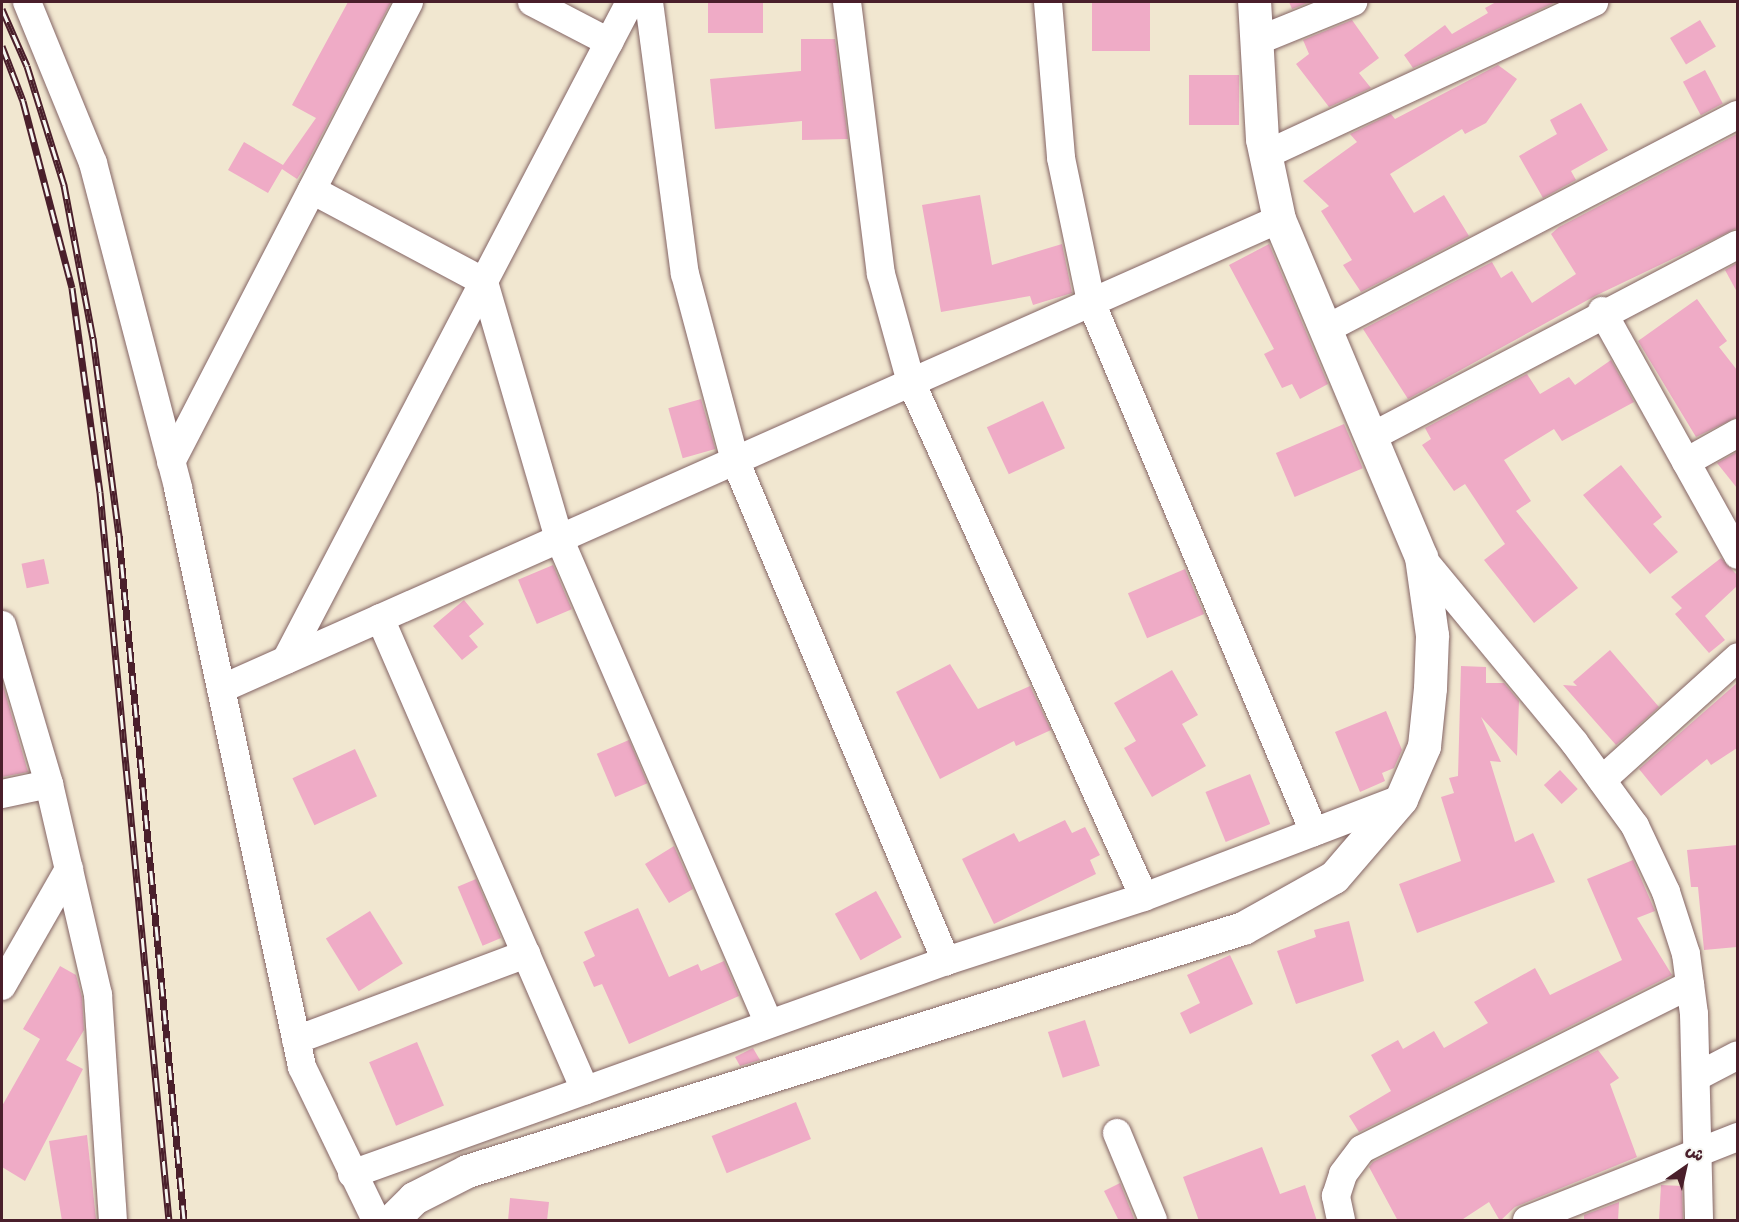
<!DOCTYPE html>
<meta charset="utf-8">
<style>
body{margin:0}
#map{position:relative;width:1739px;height:1222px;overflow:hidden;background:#f1e7d0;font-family:"Shantell Sans","Playpen Sans Arabic",sans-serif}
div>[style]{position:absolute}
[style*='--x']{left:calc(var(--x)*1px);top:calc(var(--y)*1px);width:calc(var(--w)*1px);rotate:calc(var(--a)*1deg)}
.building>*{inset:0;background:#efabc6;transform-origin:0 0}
.roads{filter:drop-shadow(0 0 2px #846565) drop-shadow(0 0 2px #846565)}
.minor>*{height:28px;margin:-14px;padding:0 14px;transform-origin:14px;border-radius:14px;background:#fff}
.tertiary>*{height:33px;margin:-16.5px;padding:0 16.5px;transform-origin:16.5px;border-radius:16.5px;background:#fff}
.rail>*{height:7px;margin-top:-3.5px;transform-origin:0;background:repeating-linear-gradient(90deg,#f6f6f2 0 14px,#4a1f2b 0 28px);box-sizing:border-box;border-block:2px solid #4a1f2b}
span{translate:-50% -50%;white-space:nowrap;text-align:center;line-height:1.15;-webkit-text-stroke:6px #f6f6f2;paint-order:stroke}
.frame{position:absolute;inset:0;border:3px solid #4a1f2b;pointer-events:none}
.north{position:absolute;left:1655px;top:1138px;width:60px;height:60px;-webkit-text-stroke:4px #f6f6f2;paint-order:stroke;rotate:34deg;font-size:16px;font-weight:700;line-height:24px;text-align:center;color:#4a1f2b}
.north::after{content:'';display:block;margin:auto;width:21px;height:27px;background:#4a1f2b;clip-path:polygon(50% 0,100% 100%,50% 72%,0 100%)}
</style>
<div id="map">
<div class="building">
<i style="clip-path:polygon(348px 2px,391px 2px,306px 165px,297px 179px,282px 169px,268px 193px,228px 170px,244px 142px,283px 165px,316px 118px,292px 105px)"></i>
<i style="left:708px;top:2px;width:55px;height:31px"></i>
<i style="left:1092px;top:2px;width:58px;height:49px"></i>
<i style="clip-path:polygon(1289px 2px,1310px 2px,1292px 9px)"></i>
<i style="clip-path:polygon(1496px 2px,1556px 2px,1413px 68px,1404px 55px,1445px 25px,1452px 34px,1488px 13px,1485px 8px)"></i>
<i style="clip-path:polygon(1352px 20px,1379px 58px,1359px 73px,1371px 88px,1329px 107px,1296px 64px,1309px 54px,1303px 40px)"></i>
<i style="left:1700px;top:20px;width:31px;height:35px;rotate:59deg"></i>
<i style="clip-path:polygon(801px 39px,835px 39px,848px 139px,802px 140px,802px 121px,715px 129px,710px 79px,801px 71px)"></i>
<i style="clip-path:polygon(1498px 65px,1517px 79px,1486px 123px,1465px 134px,1462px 129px,1390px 174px,1414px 213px,1444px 195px,1469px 236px,1361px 292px,1343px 265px,1352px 260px,1321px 211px,1329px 206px,1303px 181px,1357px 142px,1350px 134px,1391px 114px,1395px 119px)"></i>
<i style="left:1705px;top:70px;width:38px;height:25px;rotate:62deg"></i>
<i style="left:1189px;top:75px;width:50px;height:50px"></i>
<i style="clip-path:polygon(1581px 103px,1608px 150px,1571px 171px,1576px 180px,1543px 198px,1519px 156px,1557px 134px,1550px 120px)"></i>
<i style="clip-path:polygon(1737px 134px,1737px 228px,1595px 296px,1408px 399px,1363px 329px,1492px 262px,1501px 278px,1512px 271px,1532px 303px,1576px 274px,1551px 234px,1559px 227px)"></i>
<i style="clip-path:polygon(980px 195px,992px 265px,1062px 244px,1072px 293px,1033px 305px,1030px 296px,941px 312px,922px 205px)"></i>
<i style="clip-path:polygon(1269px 244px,1328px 384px,1300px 399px,1292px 384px,1282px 388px,1264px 354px,1274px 349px,1229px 265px)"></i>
<i style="clip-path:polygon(1737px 263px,1737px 292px,1725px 270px)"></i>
<i style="clip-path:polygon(1697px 299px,1727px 341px,1719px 347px,1737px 370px,1737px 417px,1696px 437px,1638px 341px)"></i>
<i style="clip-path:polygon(1611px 360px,1634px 402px,1562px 441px,1554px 429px,1504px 460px,1531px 501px,1516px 511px,1578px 588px,1534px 623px,1484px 560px,1505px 544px,1465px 484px,1454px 491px,1422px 445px,1431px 439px,1425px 428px,1527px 374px,1540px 394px,1569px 377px,1575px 385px)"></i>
<i style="left:701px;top:399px;width:52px;height:34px;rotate:74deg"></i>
<i style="left:1043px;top:401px;width:52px;height:62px;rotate:65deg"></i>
<i style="left:1344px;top:424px;width:48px;height:74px;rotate:67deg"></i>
<i style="clip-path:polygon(1737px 452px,1737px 488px,1717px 463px)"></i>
<i style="clip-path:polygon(1621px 465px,1662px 517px,1653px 524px,1678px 552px,1650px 574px,1583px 495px)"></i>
<i style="clip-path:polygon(1721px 558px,1737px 575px,1737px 586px,1705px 616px,1725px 640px,1709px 653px,1675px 614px,1682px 608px,1671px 597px)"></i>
<i style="left:44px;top:559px;width:25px;height:23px;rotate:78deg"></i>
<i style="left:553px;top:565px;width:48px;height:38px;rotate:67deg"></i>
<i style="left:1185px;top:569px;width:49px;height:62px;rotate:67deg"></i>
<i style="clip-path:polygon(464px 600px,484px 624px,469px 636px,478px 647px,462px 660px,433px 626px)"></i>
<i style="clip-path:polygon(1610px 650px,1659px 707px,1616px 745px,1563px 685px,1577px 686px,1573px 682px)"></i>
<i style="clip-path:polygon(950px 664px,978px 709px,1030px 686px,1051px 730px,1016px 746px,1014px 741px,940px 779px,896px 692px)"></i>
<i style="clip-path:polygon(1461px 666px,1486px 667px,1486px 683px,1504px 683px,1519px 701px,1517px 756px,1481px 717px,1501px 762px,1490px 761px,1515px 842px,1533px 833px,1555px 882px,1417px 933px,1399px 884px,1461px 861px,1441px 797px,1454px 793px,1449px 778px,1458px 776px)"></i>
<i style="clip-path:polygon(1172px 670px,1198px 715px,1182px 724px,1206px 766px,1152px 797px,1124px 748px,1136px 741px,1114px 703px)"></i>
<i style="clip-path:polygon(2px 682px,28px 772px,2px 777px)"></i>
<i style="clip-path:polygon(1737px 683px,1737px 748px,1711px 765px,1707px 759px,1661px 796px,1639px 769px)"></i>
<i style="clip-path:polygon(1386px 711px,1402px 750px,1394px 768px,1382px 773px,1385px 781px,1360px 792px,1335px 732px)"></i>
<i style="left:629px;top:740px;width:47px;height:35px;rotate:67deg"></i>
<i style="left:355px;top:749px;width:52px;height:69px;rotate:65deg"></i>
<i style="left:1560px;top:770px;width:26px;height:22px;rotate:47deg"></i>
<i style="left:1250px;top:774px;width:54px;height:48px;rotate:68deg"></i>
<i style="clip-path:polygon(1065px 820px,1072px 833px,1085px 827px,1100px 855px,1090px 860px,1096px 874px,994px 924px,962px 859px,1014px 833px,1019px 842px)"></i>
<i style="clip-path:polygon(1737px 845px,1737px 947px,1704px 950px,1698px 887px,1691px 887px,1687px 850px)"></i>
<i style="clip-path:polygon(674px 846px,693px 889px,669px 903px,645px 864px)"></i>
<i style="clip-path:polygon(1633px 860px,1655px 911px,1637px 918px,1672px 975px,1359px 1132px,1349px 1116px,1391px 1091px,1371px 1055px,1398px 1040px,1403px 1049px,1434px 1031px,1444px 1048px,1488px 1023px,1474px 1002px,1535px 968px,1550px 995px,1622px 960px,1587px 879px)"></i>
<i style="left:476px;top:879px;width:64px;height:20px;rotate:67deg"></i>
<i style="left:876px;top:891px;width:53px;height:47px;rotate:61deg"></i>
<i style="clip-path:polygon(638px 908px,669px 977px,698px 964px,701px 971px,724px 961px,739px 996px,629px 1044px,602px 984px,594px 987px,583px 962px,595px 956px,584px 932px)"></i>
<i style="left:370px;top:911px;width:62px;height:52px;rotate:58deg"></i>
<i style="clip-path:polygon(1349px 921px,1364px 981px,1296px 1004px,1277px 951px,1316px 937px,1314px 930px)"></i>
<i style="clip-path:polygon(1230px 955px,1253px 1004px,1190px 1034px,1180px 1013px,1200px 1003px,1187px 975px)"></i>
<i style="clip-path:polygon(60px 966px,76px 975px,82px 997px,84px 1030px,66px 1060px,83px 1069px,25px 1181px,2px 1167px,2px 1106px,40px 1039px,23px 1029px)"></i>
<i style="left:1085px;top:1020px;width:48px;height:39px;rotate:72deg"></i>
<i style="left:417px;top:1042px;width:69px;height:52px;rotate:67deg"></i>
<i style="clip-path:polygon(753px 1048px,760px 1060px,740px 1066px,735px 1057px)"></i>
<i style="clip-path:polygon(1598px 1050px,1619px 1078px,1610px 1084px,1637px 1157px,1515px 1207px,1500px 1221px,1489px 1202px,1460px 1221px,1398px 1221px,1369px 1167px,1373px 1162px)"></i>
<i style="left:796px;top:1102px;width:40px;height:91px;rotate:68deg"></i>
<i style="clip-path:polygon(87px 1135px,96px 1219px,62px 1221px,49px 1141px)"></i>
<i style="clip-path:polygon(1262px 1147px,1280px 1194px,1305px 1185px,1317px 1221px,1199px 1221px,1183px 1177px)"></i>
<i style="clip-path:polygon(1120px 1183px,1135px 1221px,1119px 1221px,1104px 1191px)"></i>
<i style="clip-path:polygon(1661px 1185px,1682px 1186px,1683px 1221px,1659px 1221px)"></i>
<i style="clip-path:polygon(510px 1198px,549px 1202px,547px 1221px,508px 1221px)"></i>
<i style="clip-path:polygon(1619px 1202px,1618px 1221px,1584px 1221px,1584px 1215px)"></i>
</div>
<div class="roads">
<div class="minor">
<i style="--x:27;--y:2;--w:174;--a:67.7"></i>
<i style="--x:93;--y:163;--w:336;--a:75.3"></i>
<i style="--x:178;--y:488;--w:592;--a:77.91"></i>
<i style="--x:302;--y:1067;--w:170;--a:64.2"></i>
<i style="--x:532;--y:2;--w:87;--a:27.5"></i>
<i style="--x:649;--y:2;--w:274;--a:82.5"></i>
<i style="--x:685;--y:274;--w:193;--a:75"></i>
<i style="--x:735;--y:460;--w:544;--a:67.16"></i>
<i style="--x:847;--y:2;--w:274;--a:82.9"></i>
<i style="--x:881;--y:274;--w:112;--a:74.5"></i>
<i style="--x:911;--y:382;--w:565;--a:65.66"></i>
<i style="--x:1048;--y:2;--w:157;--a:85.2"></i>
<i style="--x:1061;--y:158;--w:147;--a:78.2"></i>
<i style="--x:1091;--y:302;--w:575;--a:67.18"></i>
<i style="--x:1257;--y:41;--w:104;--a:-22.1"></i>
<i style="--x:1265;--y:155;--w:363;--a:-24.9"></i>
<i style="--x:312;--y:190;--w:195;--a:28.1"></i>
<i style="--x:484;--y:282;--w:267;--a:73.7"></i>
<i style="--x:559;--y:538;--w:529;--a:66.63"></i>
<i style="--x:1602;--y:311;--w:279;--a:60.9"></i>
<i style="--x:1328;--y:328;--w:462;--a:-27.5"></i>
<i style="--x:1373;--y:436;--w:412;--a:-27.7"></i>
<i style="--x:171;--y:462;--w:518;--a:-62.64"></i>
<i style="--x:1686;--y:462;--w:60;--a:-29.1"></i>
<i style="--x:1421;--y:557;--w:240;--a:50.4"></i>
<i style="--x:1574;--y:742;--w:104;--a:54"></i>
<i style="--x:1635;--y:826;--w:73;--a:64.8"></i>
<i style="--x:1666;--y:892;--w:65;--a:72.1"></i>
<i style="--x:1686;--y:954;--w:61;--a:82.4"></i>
<i style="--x:1694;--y:1014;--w:206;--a:88.6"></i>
<i style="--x:380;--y:618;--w:515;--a:66.52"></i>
<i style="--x:2;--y:625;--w:166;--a:73.5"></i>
<i style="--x:49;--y:784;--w:217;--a:76.9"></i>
<i style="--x:98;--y:995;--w:225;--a:86.2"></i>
<i style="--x:286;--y:660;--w:742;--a:-62.4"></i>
<i style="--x:221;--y:689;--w:1158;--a:-23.95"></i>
<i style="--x:1602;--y:780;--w:183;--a:-42.1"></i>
<i style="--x:2;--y:794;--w:48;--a:-12"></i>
<i style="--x:2;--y:986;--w:135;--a:-60.2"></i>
<i style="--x:296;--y:1040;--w:246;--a:-20.5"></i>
<i style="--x:1696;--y:1077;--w:47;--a:-27.6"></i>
<i style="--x:1117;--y:1133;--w:94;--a:67.5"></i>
<i style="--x:352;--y:1174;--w:631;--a:-19.73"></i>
<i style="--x:946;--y:961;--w:208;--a:-17.9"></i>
<i style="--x:1144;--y:897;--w:275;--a:-20.9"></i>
<i style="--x:1341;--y:1220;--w:25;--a:-102"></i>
<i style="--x:1336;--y:1196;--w:23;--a:-72"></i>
<i style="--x:1343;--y:1174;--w:31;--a:-53"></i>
<i style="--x:1362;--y:1149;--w:367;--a:-26.6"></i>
<i style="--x:1527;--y:1220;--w:227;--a:-21.5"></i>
</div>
<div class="tertiary">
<i style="--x:392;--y:1220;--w:31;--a:-45"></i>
<i style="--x:414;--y:1198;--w:59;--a:-27"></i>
<i style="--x:467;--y:1171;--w:813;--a:-17.39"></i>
<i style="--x:1243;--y:928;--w:104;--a:-29.3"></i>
<i style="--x:1334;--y:877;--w:103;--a:-49.3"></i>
<i style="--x:1401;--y:799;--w:58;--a:-66.5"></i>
<i style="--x:1424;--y:746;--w:58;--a:-84.1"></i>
<i style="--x:1430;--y:688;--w:53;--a:-87.8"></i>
<i style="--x:1432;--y:635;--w:79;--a:-98"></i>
<i style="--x:1421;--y:557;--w:367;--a:-112.8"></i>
<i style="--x:1279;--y:219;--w:82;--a:-102"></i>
<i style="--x:1262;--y:139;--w:137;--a:-93.3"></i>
</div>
</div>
<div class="rail">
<i style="--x:2;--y:9;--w:62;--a:66.3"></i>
<i style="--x:27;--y:66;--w:125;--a:72.7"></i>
<i style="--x:64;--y:185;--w:156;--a:79.3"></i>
<i style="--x:93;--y:338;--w:200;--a:82.5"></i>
<i style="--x:119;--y:536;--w:687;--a:84.57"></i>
<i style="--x:2;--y:46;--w:59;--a:69.1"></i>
<i style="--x:23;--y:101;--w:193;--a:75.3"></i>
<i style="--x:72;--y:288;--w:206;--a:82.2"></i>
<i style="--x:100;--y:492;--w:731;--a:84.59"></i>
</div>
<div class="frame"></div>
<div class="north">ش</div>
</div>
